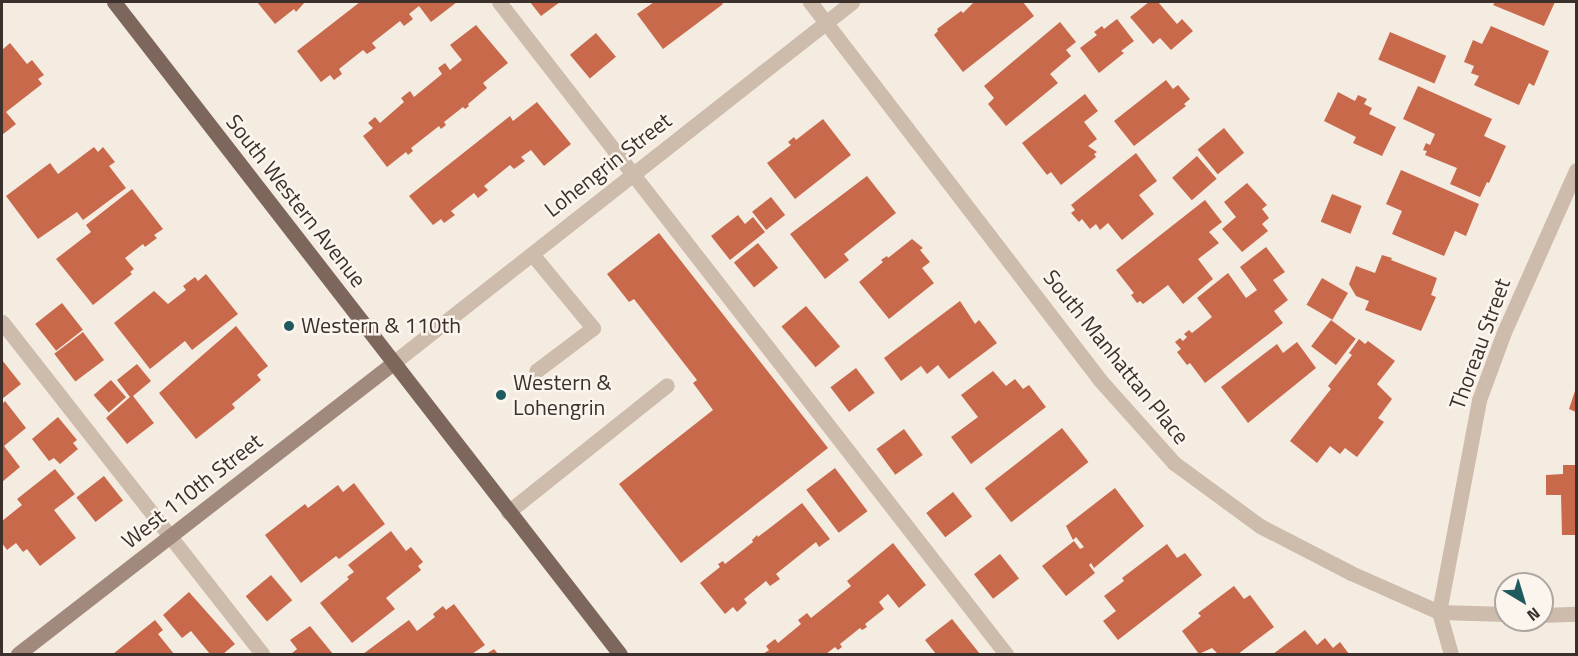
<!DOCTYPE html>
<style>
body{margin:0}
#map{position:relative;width:1578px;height:656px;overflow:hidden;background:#f4ebe1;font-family:"Titillium Web",sans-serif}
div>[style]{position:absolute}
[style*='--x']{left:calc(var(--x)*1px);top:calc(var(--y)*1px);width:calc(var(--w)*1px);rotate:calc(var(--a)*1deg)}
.building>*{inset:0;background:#c8694b;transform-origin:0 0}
.lane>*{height:15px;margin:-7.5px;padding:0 7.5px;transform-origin:7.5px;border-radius:7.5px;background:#cdbbac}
.street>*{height:15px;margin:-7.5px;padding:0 7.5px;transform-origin:7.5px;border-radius:7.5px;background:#cdbbac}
.secondary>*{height:15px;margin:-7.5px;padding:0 7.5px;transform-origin:7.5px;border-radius:7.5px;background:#a18a7d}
.primary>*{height:15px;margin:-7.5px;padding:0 7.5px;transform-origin:7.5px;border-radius:7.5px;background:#7d675c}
.dots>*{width:16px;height:16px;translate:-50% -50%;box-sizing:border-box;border:3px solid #fbf5ee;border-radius:50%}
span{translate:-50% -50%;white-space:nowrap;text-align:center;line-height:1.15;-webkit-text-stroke:5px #fbf5ee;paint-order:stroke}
.street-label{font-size:22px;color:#3b302b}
.poi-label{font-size:22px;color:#3b302b}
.left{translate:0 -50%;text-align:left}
.frame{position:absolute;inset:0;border:3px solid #3b302b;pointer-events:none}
.north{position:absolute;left:1494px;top:572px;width:60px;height:60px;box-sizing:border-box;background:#fbf5ee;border:2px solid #aea6a0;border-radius:50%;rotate:142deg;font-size:16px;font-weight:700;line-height:24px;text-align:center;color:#3b302b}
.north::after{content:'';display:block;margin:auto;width:21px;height:27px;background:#1f5a5e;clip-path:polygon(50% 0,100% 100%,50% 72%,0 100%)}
</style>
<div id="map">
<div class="building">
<i style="clip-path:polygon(257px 2px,305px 2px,296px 12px,294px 9px,275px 24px)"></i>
<i style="clip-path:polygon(360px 2px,457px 2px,431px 22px,419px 6px,409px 14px,413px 19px,404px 26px,400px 21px,372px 43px,376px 48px,367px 54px,363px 50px,339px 69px,342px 74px,334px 80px,330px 75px,321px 82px,297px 51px)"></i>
<i style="clip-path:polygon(530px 2px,560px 2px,541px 16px)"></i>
<i style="clip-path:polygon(654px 2px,721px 2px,723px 4px,663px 49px,637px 14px)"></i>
<i style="clip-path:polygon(974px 2px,1023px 2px,1034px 16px,963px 72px,934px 35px,938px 31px,937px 29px,961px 11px,963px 13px)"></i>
<i style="clip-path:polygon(1149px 2px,1158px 2px,1177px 24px,1182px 19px,1193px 31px,1171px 50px,1160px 38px,1153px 44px,1130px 17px)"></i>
<i style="clip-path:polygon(1495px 2px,1555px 2px,1544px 26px,1493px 5px)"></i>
<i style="clip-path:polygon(1117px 19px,1134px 41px,1121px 51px,1124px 53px,1099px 73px,1080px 48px,1097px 35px,1094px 32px,1102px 26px,1104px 29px)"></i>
<i style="clip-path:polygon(1060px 22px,1076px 42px,1066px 50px,1071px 56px,1050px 74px,1058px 83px,1006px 126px,988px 104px,994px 98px,984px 86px)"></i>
<i style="clip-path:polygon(476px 25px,508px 63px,483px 83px,487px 88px,468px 104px,469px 106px,465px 109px,463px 107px,444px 122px,446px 125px,441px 129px,439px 126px,411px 148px,413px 151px,408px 155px,406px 152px,387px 167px,363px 136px,373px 128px,368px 123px,375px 117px,380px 123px,404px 102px,401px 98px,410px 91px,414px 97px,442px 74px,438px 68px,445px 63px,450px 70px,462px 60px,450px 45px)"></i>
<i style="clip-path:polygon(1491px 26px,1549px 51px,1534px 86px,1529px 83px,1519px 105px,1474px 85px,1479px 76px,1471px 73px,1474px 66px,1464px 62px,1473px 40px,1482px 44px)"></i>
<i style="left:1390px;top:32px;width:61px;height:30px;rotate:23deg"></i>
<i style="left:596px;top:33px;width:31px;height:34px;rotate:50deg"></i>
<i style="clip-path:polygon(10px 43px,27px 64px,32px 60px,44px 75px,38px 79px,42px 84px,6px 112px,16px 124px,2px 135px,2px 50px)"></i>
<i style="clip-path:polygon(1166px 80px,1173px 89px,1178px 85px,1190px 99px,1184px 104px,1186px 106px,1134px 146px,1114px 121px)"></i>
<i style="clip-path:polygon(1418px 86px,1492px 119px,1484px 136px,1506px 146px,1489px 183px,1487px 182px,1480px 197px,1450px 184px,1457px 168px,1425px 155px,1427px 151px,1423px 150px,1426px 143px,1430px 145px,1435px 134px,1403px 119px)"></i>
<i style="clip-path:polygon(1338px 92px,1355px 101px,1358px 95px,1367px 99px,1364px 104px,1372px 108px,1369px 114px,1396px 127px,1382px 156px,1353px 143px,1356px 137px,1324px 121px)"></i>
<i style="clip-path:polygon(1085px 94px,1098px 111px,1084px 122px,1097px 139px,1088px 146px,1097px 152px,1094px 154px,1096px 157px,1061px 185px,1051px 172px,1047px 175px,1022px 143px)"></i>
<i style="clip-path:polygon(537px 102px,571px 144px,544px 166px,531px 150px,521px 157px,525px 161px,514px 169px,510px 165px,484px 186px,488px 190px,478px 198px,474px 193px,451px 211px,455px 215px,444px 223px,441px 219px,433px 225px,409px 196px,510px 116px,513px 121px)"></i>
<i style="clip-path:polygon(823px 119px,851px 155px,795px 199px,767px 163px,791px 145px,788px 142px,794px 137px,796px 140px)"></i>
<i style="left:1224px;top:128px;width:32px;height:34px;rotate:51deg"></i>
<i style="clip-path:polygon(94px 147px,98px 152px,103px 147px,115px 162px,109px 166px,126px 188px,83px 220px,77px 212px,38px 239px,6px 196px,50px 163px,58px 174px)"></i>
<i style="clip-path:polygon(1136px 153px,1157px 181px,1139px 195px,1154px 214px,1122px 240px,1108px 223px,1100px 230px,1096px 224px,1090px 229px,1082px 219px,1079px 222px,1071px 213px,1075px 210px,1071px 205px)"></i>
<i style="left:1197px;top:156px;width:30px;height:33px;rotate:49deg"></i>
<i style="clip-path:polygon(1401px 170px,1479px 204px,1466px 236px,1455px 231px,1444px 256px,1392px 234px,1402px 211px,1386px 204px)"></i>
<i style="clip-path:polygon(867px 176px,896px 213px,844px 254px,849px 260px,825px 279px,790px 234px)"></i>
<i style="clip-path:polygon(1247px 183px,1267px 205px,1262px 209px,1269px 218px,1262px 224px,1268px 231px,1242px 252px,1222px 229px,1236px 217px,1224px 202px)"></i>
<i style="clip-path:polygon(132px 189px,163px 229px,154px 235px,157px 238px,145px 247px,143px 244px,125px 258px,134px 269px,130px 272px,132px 274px,93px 305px,56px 259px,91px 232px,86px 225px)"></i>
<i style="left:1332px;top:194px;width:32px;height:30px;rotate:22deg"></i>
<i style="left:771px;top:197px;width:23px;height:24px;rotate:52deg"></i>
<i style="clip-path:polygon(1205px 200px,1222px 222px,1209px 232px,1219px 243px,1198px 259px,1213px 279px,1183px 304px,1168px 285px,1143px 304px,1140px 301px,1137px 303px,1131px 295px,1134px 293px,1116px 270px)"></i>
<i style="clip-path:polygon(738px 215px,745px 224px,753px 217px,765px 232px,730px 260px,711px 236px)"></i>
<i style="clip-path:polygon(659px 233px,828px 448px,681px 563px,619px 484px,713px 410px,693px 383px,697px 380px,634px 299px,629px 302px,607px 274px)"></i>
<i style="clip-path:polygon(912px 239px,923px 248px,920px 250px,930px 262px,922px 268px,934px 283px,889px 319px,859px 282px,883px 262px,881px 260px,887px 256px,888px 258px)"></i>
<i style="left:758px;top:243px;width:32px;height:31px;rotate:51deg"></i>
<i style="clip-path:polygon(1266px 247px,1285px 272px,1273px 280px,1288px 300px,1274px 311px,1283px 323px,1205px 383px,1190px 363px,1187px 365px,1177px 352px,1181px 349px,1175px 342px,1180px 338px,1183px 341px,1187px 337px,1184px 334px,1189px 330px,1192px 333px,1212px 317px,1197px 298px,1228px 273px,1246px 298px,1257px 290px,1240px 267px)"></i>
<i style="clip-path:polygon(1382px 255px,1392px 258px,1391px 260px,1437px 278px,1431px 295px,1436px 297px,1421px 331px,1365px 310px,1369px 301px,1356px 296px,1349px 284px,1356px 266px,1375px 273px)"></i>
<i style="clip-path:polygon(206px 274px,238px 314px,192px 350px,185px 341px,150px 369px,114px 323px,154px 291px,168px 304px,186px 290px,183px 286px,195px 277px,198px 281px)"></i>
<i style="left:1322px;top:278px;width:30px;height:31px;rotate:30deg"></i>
<i style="clip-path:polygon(960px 301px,975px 324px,979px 320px,997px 343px,949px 379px,938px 365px,927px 374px,921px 366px,901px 381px,884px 358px)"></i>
<i style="left:62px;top:303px;width:34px;height:34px;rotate:52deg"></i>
<i style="left:806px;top:306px;width:53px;height:32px;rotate:50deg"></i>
<i style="left:1331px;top:320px;width:31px;height:33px;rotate:37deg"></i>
<i style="clip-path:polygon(236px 326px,268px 366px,257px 375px,261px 380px,232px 404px,235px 408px,196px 439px,159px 393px)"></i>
<i style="left:83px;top:332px;width:35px;height:36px;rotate:53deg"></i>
<i style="clip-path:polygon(1359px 339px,1365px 344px,1368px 341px,1395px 361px,1377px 384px,1392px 399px,1378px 418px,1384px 422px,1357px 457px,1345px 448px,1340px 454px,1330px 446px,1317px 463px,1290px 441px,1331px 389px,1328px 386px,1352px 355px,1349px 353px)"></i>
<i style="clip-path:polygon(1297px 342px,1316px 368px,1248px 423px,1221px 387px,1277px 344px,1283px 353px)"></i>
<i style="clip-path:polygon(2px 360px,21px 384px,2px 399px)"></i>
<i style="clip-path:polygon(137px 364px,151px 381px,133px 396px,154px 423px,127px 444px,106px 418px,130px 397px,117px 380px)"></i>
<i style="left:856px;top:368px;width:31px;height:32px;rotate:53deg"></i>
<i style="clip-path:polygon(993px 371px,1006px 386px,1015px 379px,1023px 389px,1029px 385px,1046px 407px,971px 464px,951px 437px,978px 417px,961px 395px)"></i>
<i style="left:111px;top:380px;width:23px;height:23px;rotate:49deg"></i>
<i style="clip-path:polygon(1576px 388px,1576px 412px,1569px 409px)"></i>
<i style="clip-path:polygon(5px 401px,26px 428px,4px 446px,20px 467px,2px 482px,2px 404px)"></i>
<i style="clip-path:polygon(58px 417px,77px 440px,73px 443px,78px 449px,60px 464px,54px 458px,49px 461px,32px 439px)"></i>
<i style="left:1062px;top:428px;width:43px;height:98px;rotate:52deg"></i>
<i style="left:904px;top:429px;width:32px;height:34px;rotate:54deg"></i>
<i style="clip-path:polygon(1563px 465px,1576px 465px,1576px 535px,1562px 535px,1561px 495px,1546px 495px,1546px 475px,1563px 474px)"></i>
<i style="left:835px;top:468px;width:54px;height:36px;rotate:53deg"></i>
<i style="clip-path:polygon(55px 469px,75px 494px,54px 510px,76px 538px,40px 566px,27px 549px,23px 552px,16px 543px,7px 550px,2px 543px,2px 521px,22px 505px,17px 499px)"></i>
<i style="left:104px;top:476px;width:31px;height:35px;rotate:52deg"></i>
<i style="clip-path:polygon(354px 483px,385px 524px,339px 559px,336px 556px,301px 583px,265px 535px,305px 504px,308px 508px,338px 485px,343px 492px)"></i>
<i style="clip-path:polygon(1115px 488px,1144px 526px,1094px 568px,1091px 563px,1089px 565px,1095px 573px,1066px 596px,1042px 566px,1074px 541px,1080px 549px,1084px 547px,1076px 537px,1073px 540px,1066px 526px)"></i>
<i style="left:953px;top:492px;width:31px;height:34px;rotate:52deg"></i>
<i style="clip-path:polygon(802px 503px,830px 539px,819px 547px,816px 542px,776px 574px,780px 579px,770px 586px,766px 581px,744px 599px,747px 603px,737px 612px,733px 607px,725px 614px,700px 583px,720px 567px,718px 564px,723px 561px,725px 564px,753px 542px,752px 540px,757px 535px,758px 537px)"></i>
<i style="clip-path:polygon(391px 531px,406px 551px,411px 547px,423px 562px,418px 566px,421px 570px,386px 598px,395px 609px,352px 643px,320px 603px,349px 579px,347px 577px,354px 572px,348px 565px)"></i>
<i style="clip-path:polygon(893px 543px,926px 585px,899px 608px,888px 594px,879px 602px,884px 609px,865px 624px,867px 627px,862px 630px,860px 628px,840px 644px,842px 647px,838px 650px,835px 647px,826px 654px,763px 654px,769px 650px,766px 646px,775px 639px,778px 643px,801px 624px,798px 620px,807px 613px,811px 618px,851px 586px,847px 581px)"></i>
<i style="clip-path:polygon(1167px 544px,1177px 558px,1185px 553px,1202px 575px,1118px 640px,1103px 621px,1116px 611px,1104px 596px,1124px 581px,1122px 578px)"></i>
<i style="left:1000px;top:554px;width:31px;height:33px;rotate:52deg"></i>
<i style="left:271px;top:575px;width:33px;height:33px;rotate:50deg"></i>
<i style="clip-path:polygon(1234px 586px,1244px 599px,1250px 595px,1274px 627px,1238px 654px,1218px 654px,1212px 648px,1199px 654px,1182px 631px,1201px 616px,1198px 613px)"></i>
<i style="clip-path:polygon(189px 592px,235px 644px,223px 654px,210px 654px,191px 631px,182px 638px,163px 615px)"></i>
<i style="clip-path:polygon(454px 604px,485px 645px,472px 654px,363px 654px,409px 620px,417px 631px,435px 617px,433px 614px,443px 606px,446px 610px)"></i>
<i style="clip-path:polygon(952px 619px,980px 654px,936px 654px,925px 640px)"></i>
<i style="clip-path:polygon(155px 620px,163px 630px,158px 634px,174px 654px,113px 654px)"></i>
<i style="clip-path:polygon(310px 626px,333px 654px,291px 654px,297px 649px,290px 640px)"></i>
<i style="clip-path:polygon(1305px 630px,1317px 645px,1325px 638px,1333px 648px,1340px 642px,1349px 654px,1273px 654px)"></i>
<i style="clip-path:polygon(494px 649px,498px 654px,486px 654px)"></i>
</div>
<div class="lane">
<i style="--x:499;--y:2;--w:826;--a:52.13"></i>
<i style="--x:532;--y:254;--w:96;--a:50.5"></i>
<i style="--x:593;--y:328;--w:71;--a:143"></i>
<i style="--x:2;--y:322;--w:422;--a:51.9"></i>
<i style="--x:508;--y:512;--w:203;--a:-38.6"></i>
</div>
<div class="street">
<i style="--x:810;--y:2;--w:475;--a:52.5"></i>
<i style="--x:1099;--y:379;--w:113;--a:48.2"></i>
<i style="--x:1174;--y:463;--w:107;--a:36.2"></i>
<i style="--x:1260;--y:526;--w:102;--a:27.3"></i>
<i style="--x:1351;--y:573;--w:96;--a:23.9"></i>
<i style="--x:1439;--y:612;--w:44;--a:74.1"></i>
<i style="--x:393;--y:363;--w:584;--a:-38.18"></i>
<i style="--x:1506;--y:614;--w:67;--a:-178.3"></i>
<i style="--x:1439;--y:612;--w:216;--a:-79.3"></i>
<i style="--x:1479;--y:400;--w:72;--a:-69.8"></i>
<i style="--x:1504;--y:332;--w:177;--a:-66"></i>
<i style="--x:1542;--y:615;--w:34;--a:-2"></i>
</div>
<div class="secondary">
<i style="--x:18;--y:654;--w:475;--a:-37.8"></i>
</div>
<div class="primary">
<i style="--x:114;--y:2;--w:825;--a:52.19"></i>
</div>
<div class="dots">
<i style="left:289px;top:326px;background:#1f5a5e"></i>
<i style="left:501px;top:395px;background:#1f5a5e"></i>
</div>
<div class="street-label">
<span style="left:608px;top:165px;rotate:-38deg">Lohengrin Street</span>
<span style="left:296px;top:201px;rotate:52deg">South Western Avenue</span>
<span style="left:1480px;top:344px;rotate:-70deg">Thoreau Street</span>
<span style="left:1116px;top:357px;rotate:51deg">South Manhattan Place</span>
<span style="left:192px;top:491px;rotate:-38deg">West 110th Street</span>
</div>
<div class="poi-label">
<span class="left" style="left:301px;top:326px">Western &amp; 110th</span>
<span class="left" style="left:513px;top:395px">Western &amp;<br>Lohengrin</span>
</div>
<div class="frame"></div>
<div class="north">N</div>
</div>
